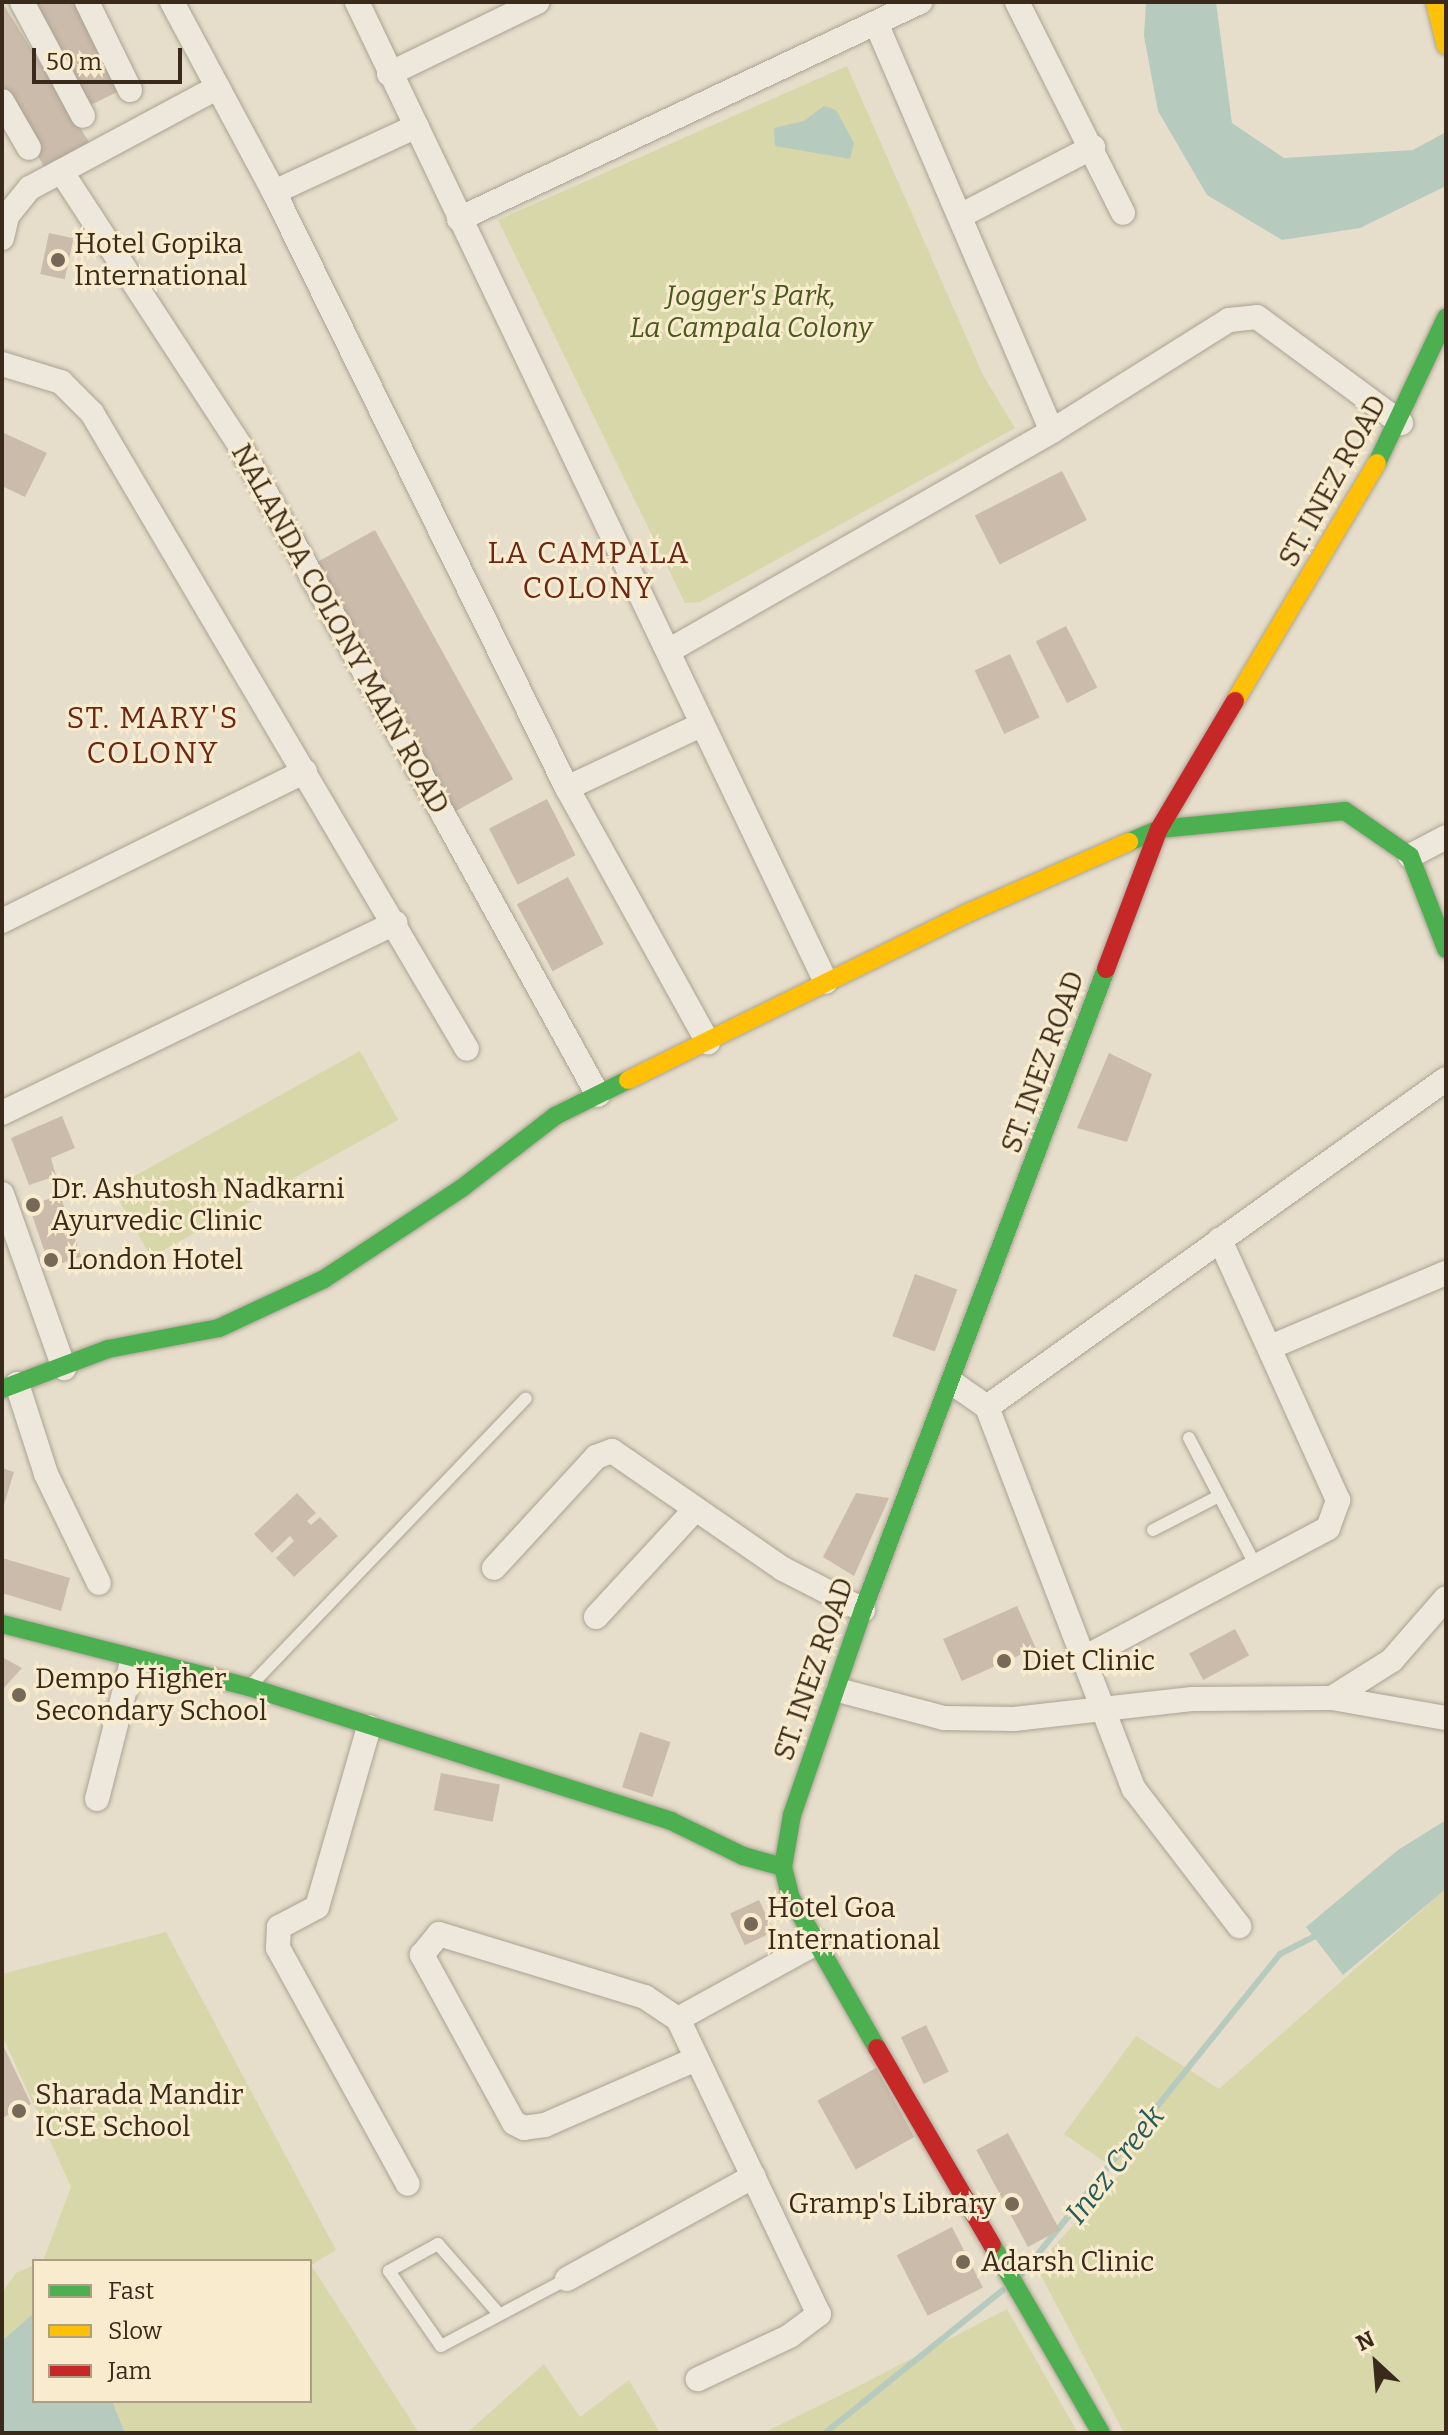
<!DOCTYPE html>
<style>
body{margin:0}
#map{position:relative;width:1448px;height:2435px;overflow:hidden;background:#e6deca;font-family:Bitter,serif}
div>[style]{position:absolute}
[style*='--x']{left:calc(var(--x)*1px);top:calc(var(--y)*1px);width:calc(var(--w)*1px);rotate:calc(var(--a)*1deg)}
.green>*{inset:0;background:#d7d7aa;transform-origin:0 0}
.water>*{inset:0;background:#b6cbbe}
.stream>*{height:6px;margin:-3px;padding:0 3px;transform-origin:3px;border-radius:3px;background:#b6cbbe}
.building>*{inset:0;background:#cabbaa;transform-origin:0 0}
.roads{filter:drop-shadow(0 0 2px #aba294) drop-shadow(0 0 2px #aba294)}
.lane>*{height:12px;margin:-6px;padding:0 6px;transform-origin:6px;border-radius:6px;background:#ede7dc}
.street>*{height:24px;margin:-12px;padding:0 12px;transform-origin:12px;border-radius:12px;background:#ede7dc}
.fast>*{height:18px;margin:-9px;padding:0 9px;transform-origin:9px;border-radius:9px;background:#4caf50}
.slow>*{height:18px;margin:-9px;padding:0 9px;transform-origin:9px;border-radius:9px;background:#ffc107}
.jam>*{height:18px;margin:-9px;padding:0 9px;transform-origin:9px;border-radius:9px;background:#c62828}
.dots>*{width:22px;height:22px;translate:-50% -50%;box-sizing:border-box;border:4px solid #f9ecce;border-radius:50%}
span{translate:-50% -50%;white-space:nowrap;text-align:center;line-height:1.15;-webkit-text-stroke:6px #f9ecce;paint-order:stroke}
.poi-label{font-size:28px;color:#3a2a1b}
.left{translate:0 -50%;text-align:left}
.right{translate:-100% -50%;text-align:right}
.park-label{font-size:28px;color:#4b591f;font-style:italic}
.street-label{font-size:28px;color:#3a2a1b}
.neighbourhood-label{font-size:30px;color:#6c2615;letter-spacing:2px}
.water-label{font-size:30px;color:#285c58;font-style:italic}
.frame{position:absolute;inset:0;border:4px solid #3a2a1b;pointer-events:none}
.legend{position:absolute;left:32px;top:2259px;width:280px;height:144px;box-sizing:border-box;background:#f9ecce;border:2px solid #ad9e86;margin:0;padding:10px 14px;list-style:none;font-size:24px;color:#3a2a1b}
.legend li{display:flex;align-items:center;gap:16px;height:40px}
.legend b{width:40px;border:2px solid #ad9e86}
.north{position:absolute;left:1336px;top:2323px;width:80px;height:80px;-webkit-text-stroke:6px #f9ecce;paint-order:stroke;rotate:334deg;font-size:22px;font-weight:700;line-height:32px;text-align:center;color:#3a2a1b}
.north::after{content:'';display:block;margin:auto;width:28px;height:36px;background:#3a2a1b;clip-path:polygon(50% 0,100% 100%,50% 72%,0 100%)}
.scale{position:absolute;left:32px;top:48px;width:150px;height:36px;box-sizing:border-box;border:4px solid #3a2a1b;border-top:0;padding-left:10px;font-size:24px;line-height:28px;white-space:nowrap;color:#3a2a1b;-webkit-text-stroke:6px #f9ecce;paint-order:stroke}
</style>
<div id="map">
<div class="green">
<i style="clip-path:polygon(847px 66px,983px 375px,1015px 428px,700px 602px,685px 603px,498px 220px)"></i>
<i style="left:360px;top:1051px;width:79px;height:283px;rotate:61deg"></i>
<i style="clip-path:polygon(1446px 1889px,1446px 2433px,1124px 2433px,1036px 2266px,1121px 2173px,1064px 2134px,1136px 2036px,1219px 2089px)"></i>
<i style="clip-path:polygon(166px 1932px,336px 2250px,311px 2265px,419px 2433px,2px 2433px,2px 2293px,16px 2273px,34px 2265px,34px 2401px,310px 2401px,310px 2261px,43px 2261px,71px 2187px,2px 2035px,2px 1974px)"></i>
<i style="clip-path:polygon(1007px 2309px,1078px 2433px,763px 2433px,849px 2391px)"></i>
<i style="clip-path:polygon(544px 2364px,580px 2417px,629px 2380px,660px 2433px,467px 2433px)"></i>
</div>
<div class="water">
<i style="clip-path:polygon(1146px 2px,1216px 2px,1232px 123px,1284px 158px,1413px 150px,1446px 132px,1446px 186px,1360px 228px,1282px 240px,1207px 195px,1158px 111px,1144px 36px)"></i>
<i style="clip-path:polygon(824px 106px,836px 110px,854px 143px,850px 159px,775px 146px,774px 128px,804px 121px)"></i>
<i style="clip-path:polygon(1446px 1820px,1446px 1889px,1343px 1975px,1306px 1927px,1398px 1850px)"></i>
<i style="clip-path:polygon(34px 2313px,34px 2401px,112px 2401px,125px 2433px,2px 2433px,2px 2341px)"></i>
</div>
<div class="stream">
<i style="--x:1021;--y:2275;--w:412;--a:-51.1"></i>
<i style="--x:1280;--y:1954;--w:44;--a:-27.1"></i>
<i style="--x:825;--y:2433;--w:228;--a:-38.8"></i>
</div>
<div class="building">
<i style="clip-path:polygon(2px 2px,89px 142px,44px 167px,2px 91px)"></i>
<i style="clip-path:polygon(32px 2px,80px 2px,123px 89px,85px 108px)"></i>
<i style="left:49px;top:233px;width:25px;height:42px;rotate:12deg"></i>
<i style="clip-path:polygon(2px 432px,47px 453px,25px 497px,2px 486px)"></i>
<i style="left:1062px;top:471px;width:55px;height:98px;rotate:63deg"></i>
<i style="left:375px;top:530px;width:285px;height:68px;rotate:61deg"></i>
<i style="left:1066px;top:626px;width:69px;height:34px;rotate:63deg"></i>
<i style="left:1010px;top:654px;width:70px;height:39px;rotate:65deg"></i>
<i style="left:547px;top:799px;width:63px;height:65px;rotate:63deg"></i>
<i style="left:568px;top:877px;width:76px;height:58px;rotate:62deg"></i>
<i style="clip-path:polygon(1109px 1053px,1152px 1074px,1127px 1142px,1077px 1128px)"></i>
<i style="clip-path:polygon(62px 1116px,75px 1148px,51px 1158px,56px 1176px,29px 1185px,11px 1138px)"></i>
<i style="left:60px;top:1195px;width:65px;height:33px;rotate:71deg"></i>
<i style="left:915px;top:1274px;width:45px;height:66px;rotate:20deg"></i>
<i style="clip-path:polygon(2px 1468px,14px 1472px,3px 1508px,2px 1508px)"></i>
<i style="clip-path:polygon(297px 1493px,316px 1513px,307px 1521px,311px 1525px,320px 1517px,338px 1536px,294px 1577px,276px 1558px,294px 1541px,290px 1536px,272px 1553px,254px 1534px)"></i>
<i style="clip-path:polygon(856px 1493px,889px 1498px,854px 1576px,823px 1557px)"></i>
<i style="clip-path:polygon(2px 1558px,70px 1578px,61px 1611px,2px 1593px)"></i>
<i style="left:1017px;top:1606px;width:46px;height:81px;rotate:66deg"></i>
<i style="left:1235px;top:1629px;width:30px;height:52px;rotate:62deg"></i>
<i style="clip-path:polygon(2px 1657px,22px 1668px,2px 1690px)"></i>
<i style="left:640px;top:1732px;width:32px;height:58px;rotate:18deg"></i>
<i style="left:441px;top:1773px;width:60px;height:38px;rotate:11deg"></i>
<i style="left:759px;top:1900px;width:35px;height:32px;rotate:65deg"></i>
<i style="left:926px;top:2025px;width:52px;height:28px;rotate:64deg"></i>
<i style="clip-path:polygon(2px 2043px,31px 2104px,2px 2118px)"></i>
<i style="left:876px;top:2068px;width:79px;height:67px;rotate:61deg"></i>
<i style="left:1008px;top:2133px;width:110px;height:36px;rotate:62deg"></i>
<i style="left:952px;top:2227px;width:68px;height:62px;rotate:63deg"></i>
</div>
<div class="roads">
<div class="lane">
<i style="--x:1189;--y:1438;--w:144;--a:62.4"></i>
<i style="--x:1153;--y:1530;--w:74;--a:-27.3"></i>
<i style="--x:251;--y:1685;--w:397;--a:-46.2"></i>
<i style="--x:499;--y:2314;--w:93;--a:-131.1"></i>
<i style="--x:438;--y:2244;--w:56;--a:151.1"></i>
<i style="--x:389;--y:2271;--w:91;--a:55.3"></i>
<i style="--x:441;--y:2346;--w:143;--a:-28"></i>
</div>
<div class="street">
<i style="--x:22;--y:2;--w:129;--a:61.8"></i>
<i style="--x:87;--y:2;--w:98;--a:64"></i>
<i style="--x:172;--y:2;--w:216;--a:61.8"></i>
<i style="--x:274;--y:192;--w:664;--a:63.82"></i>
<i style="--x:567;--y:788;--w:291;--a:61"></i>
<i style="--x:357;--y:2;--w:1086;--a:64.43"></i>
<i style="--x:1017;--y:2;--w:236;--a:63.3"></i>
<i style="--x:876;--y:23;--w:444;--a:66.7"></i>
<i style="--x:389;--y:74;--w:165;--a:-25.9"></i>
<i style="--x:2;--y:101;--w:54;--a:60.1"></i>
<i style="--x:63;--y:174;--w:325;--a:56.9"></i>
<i style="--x:240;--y:446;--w:741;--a:61.12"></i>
<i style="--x:274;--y:192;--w:157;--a:-24.8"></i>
<i style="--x:960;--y:216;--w:150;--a:-27.4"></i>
<i style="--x:459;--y:219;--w:510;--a:-25.21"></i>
<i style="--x:2;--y:238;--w:23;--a:-77"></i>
<i style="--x:7;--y:216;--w:36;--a:-51"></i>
<i style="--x:30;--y:188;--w:213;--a:-28.2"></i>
<i style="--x:2;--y:364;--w:62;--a:17"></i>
<i style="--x:61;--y:382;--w:44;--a:45"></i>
<i style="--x:92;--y:413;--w:738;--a:59.48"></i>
<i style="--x:670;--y:650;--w:440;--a:-29.8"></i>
<i style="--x:1052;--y:431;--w:209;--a:-32.1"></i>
<i style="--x:1229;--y:320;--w:28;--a:-6"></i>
<i style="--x:1257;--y:317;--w:179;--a:36.4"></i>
<i style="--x:567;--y:788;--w:148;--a:-25.2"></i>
<i style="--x:1410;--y:856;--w:41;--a:-27.8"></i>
<i style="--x:2;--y:921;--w:338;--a:-26.3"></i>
<i style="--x:2;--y:1113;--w:437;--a:-25.8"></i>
<i style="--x:2;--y:1194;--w:185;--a:70.4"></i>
<i style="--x:1273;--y:1346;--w:188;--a:-22.9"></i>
<i style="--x:17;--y:1384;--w:95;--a:72.1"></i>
<i style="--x:46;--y:1474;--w:121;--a:64.1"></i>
<i style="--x:954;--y:1384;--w:40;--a:34.9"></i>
<i style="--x:987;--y:1407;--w:409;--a:69"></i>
<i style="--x:1134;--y:1789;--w:173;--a:52.5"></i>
<i style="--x:987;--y:1407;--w:564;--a:-35.55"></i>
<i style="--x:494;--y:1568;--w:151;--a:-47.4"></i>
<i style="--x:596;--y:1457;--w:17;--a:-21"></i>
<i style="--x:612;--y:1451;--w:208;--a:34.6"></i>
<i style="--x:783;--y:1569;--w:90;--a:27.1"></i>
<i style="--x:596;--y:1617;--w:143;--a:-47.3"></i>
<i style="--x:1080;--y:1660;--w:281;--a:-28"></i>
<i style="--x:1328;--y:1528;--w:30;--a:-70"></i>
<i style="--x:1338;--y:1500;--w:286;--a:-114.4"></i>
<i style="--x:838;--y:1690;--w:110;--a:14.8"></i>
<i style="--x:944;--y:1718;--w:70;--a:0.8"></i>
<i style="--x:1014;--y:1719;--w:179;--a:-6.4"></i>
<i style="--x:1192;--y:1699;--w:140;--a:-0.4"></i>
<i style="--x:1332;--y:1698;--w:71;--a:-32.3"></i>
<i style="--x:1392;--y:1660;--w:82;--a:-48.9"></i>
<i style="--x:1332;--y:1698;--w:116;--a:10"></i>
<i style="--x:369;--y:1727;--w:187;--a:106.1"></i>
<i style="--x:317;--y:1907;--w:43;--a:152.2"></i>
<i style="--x:279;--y:1927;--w:21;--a:93"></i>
<i style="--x:278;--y:1948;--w:269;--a:61.2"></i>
<i style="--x:97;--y:1799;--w:141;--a:-75.7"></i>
<i style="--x:678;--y:2019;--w:158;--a:-28.8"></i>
<i style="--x:696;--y:2059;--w:165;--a:156.4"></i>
<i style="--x:545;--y:2125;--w:21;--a:172"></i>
<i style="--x:524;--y:2128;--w:11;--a:-153"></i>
<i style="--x:514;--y:2123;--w:192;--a:-118.7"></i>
<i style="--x:422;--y:1955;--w:27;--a:-51"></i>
<i style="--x:439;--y:1934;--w:215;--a:17"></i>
<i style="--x:645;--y:1997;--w:40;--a:34"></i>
<i style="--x:678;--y:2019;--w:327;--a:64.5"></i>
<i style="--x:819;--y:2314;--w:36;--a:143"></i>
<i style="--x:790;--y:2336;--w:102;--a:154.9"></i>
<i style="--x:567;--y:2279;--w:213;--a:-28.8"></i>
</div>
<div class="fast">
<i style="--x:1377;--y:463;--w:161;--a:-64.6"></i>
<i style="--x:1129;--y:842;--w:33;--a:-23"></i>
<i style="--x:1159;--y:829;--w:187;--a:-5.5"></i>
<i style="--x:1345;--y:811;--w:79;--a:34.7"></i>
<i style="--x:1410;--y:856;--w:100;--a:68.8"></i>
<i style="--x:2;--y:1389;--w:113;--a:-20.7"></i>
<i style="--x:108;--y:1349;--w:113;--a:-10.7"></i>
<i style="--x:219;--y:1328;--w:116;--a:-25"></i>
<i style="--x:324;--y:1279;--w:165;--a:-33.4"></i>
<i style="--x:462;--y:1188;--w:118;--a:-37.7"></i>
<i style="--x:555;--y:1116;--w:81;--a:-26.3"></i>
<i style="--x:2;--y:1624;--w:255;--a:14.3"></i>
<i style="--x:249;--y:1687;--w:443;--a:17.6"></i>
<i style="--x:671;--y:1821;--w:80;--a:25.9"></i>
<i style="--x:743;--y:1856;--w:41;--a:15.4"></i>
<i style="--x:783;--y:1867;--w:32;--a:76"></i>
<i style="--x:791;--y:1898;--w:173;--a:60.2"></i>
<i style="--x:783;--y:1867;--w:53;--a:-80.2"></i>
<i style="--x:792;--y:1815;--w:217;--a:-70.9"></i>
<i style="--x:863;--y:1610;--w:686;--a:-69.24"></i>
<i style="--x:992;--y:2245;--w:217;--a:59.9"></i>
</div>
<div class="slow">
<i style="--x:1435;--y:2;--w:45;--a:76"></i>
<i style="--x:1235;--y:701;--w:277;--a:-59.2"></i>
<i style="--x:628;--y:1080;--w:381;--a:-26.2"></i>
<i style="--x:970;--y:912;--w:174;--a:-23.8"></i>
</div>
<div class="jam">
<i style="--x:1106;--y:969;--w:150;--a:-69.3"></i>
<i style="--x:1159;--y:829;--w:149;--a:-59.3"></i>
<i style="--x:877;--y:2048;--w:228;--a:59.7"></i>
</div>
</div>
<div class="dots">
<i style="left:58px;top:260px;background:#766958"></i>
<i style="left:33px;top:1205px;background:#766958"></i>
<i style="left:51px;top:1260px;background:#766958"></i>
<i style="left:1004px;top:1661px;background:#766958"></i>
<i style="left:19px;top:1695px;background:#766958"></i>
<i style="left:751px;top:1924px;background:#766958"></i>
<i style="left:19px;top:2111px;background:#766958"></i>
<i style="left:1012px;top:2204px;background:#766958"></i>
<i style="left:963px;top:2262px;background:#766958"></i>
</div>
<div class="poi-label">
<span class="left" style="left:74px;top:260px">Hotel Gopika<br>International</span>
<span class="left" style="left:51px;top:1205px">Dr. Ashutosh Nadkarni<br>Ayurvedic Clinic</span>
<span class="left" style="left:67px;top:1260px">London Hotel</span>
<span class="left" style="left:1022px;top:1661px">Diet Clinic</span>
<span class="left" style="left:35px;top:1695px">Dempo Higher<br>Secondary School</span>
<span class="left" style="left:767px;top:1924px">Hotel Goa<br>International</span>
<span class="left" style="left:35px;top:2111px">Sharada Mandir<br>ICSE School</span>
<span class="right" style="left:996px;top:2204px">Gramp's Library</span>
<span class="left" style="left:981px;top:2262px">Adarsh Clinic</span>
</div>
<div class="park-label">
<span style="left:751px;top:312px">Jogger's Park,<br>La Campala Colony</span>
</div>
<div class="street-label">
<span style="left:1333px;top:481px;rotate:-61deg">ST. INEZ ROAD</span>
<span style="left:340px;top:629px;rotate:61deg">NALANDA COLONY MAIN ROAD</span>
<span style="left:1043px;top:1062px;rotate:-70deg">ST. INEZ ROAD</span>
<span style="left:814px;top:1669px;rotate:-71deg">ST. INEZ ROAD</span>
</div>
<div class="neighbourhood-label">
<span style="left:589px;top:570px">LA CAMPALA<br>COLONY</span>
<span style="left:153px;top:735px">ST. MARY'S<br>COLONY</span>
</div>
<div class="water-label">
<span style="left:1115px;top:2165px;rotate:-52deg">Inez Creek</span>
</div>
<div class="frame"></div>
<ul class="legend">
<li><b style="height:10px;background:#4caf50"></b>Fast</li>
<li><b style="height:10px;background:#ffc107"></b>Slow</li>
<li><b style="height:10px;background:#c62828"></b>Jam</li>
</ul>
<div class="north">N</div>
<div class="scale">50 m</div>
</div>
